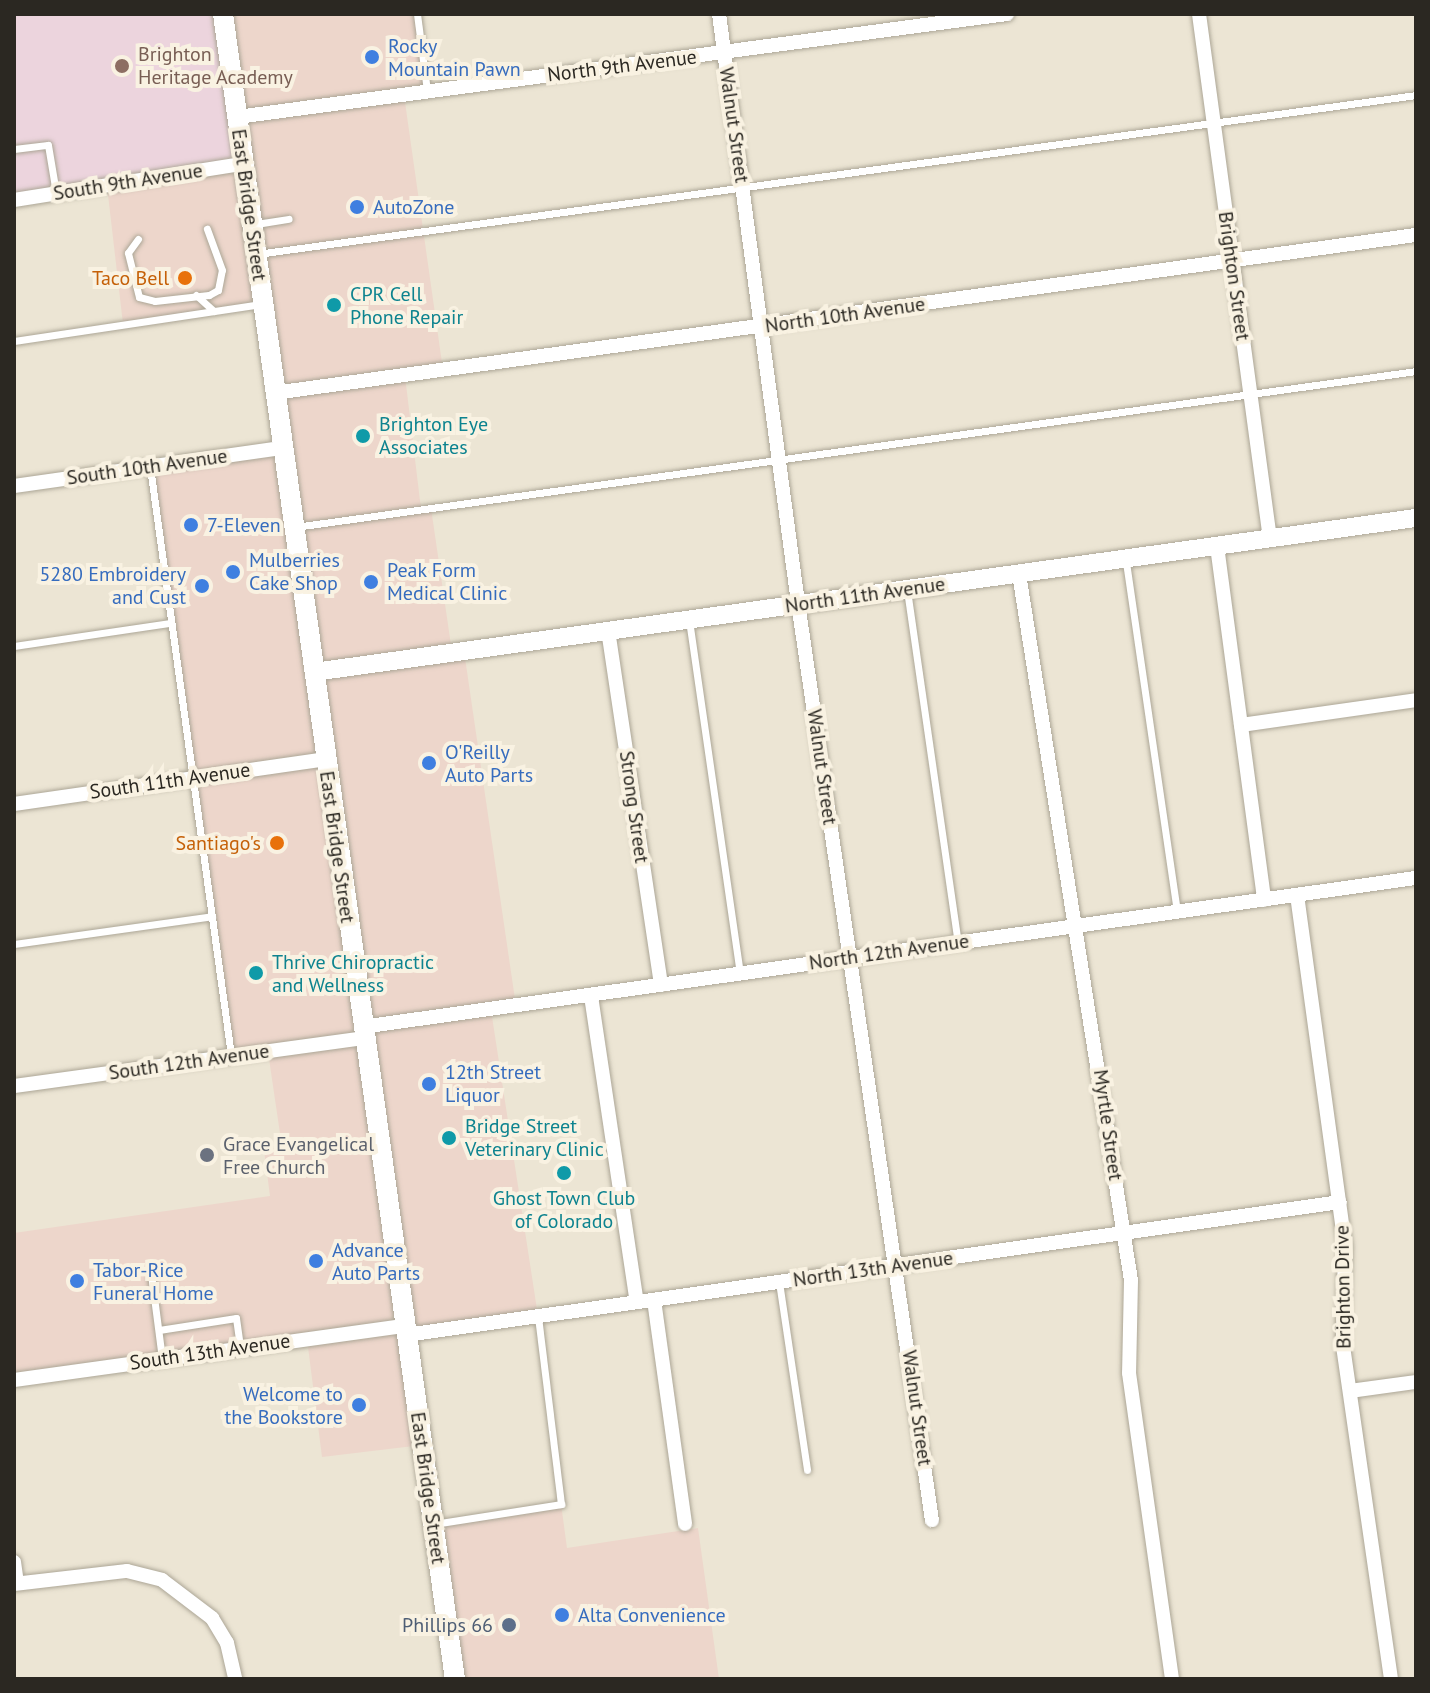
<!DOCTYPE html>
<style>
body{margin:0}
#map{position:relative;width:1430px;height:1693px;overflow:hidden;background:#ece5d4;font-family:"PT Sans",sans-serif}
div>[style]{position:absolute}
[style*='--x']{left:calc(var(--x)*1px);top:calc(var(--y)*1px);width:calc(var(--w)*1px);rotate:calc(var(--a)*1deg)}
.commercial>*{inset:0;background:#edd6cb}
.education>*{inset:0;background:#ecd4dd}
.roads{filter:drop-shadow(0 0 2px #aca696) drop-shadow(0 0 2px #aca696)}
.service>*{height:7px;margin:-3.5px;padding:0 3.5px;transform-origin:3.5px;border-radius:3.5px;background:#fff}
.minor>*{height:14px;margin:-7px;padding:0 7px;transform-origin:7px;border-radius:7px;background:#fff}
.tertiary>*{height:18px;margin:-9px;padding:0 9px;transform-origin:9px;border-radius:9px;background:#fff}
.secondary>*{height:20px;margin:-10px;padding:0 10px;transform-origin:10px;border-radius:10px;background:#fff}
.dots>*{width:22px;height:22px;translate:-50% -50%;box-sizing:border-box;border:4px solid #f9f2e2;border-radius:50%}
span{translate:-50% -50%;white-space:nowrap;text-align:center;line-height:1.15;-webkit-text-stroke:8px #f9f2e2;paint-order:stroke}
.shop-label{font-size:20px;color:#366cbe}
.left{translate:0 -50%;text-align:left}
.right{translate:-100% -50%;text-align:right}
.education-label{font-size:20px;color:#785e54}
.street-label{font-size:20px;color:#2b2822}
.food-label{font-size:20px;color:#c56008}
.culture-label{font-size:20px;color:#0d838f}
.worship-label{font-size:20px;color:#5b616d}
.service-label{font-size:20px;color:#4e5e75}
.frame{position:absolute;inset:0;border:16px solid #2b2822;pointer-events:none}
</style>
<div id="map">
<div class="commercial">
<i style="clip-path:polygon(223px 14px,417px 14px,427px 91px,404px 95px,443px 370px,405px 376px,421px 509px,431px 508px,452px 652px,464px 651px,516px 1006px,491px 1010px,538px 1316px,406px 1335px,422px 1445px,322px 1457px,307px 1339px,14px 1380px,14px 1233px,270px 1196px,264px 1150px,282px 1147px,268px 1052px,231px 1056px,150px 467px,281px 448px,262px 304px,123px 324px,107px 186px)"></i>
<i style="clip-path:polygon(561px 1504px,567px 1548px,698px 1528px,719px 1679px,455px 1679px,433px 1524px)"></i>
</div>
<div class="education">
<i style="clip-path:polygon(14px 14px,223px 14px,242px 164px,14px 200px)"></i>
</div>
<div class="roads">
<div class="service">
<i style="--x:417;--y:14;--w:78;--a:82.6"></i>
<i style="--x:14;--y:149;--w:34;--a:-7"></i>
<i style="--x:48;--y:145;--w:49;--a:80.5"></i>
<i style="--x:256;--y:224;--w:33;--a:-9"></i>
<i style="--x:138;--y:239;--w:17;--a:126"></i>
<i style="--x:128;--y:253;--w:45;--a:76"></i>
<i style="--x:139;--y:297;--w:16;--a:14"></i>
<i style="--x:155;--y:301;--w:54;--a:-6.3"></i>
<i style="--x:209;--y:295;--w:10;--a:-29"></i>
<i style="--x:218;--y:290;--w:20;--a:-79"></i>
<i style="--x:222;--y:270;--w:44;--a:-110.1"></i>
<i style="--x:257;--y:254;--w:1170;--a:-7.81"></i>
<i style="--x:196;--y:295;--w:24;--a:42"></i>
<i style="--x:14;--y:341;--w:250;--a:-8.5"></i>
<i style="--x:150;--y:467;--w:594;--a:82.16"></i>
<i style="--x:295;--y:527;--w:1132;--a:-7.92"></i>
<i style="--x:1126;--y:562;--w:354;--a:81.7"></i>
<i style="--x:907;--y:590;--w:357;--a:81.8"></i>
<i style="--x:689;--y:620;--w:358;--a:81.8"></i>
<i style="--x:14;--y:646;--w:158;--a:-8.4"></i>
<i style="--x:14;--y:944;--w:200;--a:-8"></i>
<i style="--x:151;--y:1274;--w:86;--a:82.6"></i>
<i style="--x:779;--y:1282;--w:190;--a:81.5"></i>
<i style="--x:159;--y:1330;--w:78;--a:-8.9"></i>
<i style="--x:236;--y:1318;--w:30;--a:82"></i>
<i style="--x:434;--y:1524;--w:129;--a:-8.9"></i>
<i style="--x:561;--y:1504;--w:189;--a:-97"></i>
</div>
<div class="minor">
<i style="--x:719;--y:14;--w:594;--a:82.36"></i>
<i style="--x:798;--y:603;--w:927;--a:81.69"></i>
<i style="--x:1199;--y:14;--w:530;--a:82.3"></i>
<i style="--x:237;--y:117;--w:777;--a:-7.62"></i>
<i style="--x:14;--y:200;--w:231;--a:-9"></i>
<i style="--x:274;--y:393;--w:1153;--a:-7.88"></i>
<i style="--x:14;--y:486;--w:270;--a:-8.1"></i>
<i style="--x:1217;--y:546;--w:357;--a:82.4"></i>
<i style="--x:1019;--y:574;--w:715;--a:80.99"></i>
<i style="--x:1131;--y:1280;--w:93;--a:91.2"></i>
<i style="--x:1129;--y:1373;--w:309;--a:82"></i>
<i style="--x:608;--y:630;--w:359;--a:81.5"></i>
<i style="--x:1241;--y:725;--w:177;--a:-8.1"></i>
<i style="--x:14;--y:804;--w:314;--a:-8.2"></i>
<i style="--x:1297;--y:895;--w:355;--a:82.2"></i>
<i style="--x:1345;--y:1247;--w:99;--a:91.2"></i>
<i style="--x:1343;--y:1346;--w:336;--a:81.8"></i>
<i style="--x:591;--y:996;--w:309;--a:81.5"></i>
<i style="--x:362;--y:1027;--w:1064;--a:-8.05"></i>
<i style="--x:14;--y:1086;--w:353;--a:-7.8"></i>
<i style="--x:654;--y:1300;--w:226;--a:82.1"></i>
<i style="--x:406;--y:1335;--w:943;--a:-8.1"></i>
<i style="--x:14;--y:1380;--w:395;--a:-7.9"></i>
<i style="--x:1350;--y:1391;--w:67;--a:-7.8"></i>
<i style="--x:14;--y:1562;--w:21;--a:82"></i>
<i style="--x:14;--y:1584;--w:114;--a:-6.6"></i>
<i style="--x:127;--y:1571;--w:36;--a:14"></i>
<i style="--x:162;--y:1580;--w:63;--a:37.2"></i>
<i style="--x:212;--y:1618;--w:29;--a:59"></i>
<i style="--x:227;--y:1643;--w:37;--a:77"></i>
</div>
<div class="tertiary">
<i style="--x:314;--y:672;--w:1113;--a:-7.96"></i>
</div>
<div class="secondary">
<i style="--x:223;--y:14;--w:1681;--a:82.07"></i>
</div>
</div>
<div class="dots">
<i style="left:372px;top:57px;background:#3f7fe0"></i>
<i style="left:122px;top:66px;background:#8d6e63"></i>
<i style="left:357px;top:207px;background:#3f7fe0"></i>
<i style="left:185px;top:278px;background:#e8710a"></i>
<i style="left:334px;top:305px;background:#0f9aa8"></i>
<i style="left:363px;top:436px;background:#0f9aa8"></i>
<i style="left:191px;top:525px;background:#3f7fe0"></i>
<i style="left:233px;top:572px;background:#3f7fe0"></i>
<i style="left:371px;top:582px;background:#3f7fe0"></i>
<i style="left:202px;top:586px;background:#3f7fe0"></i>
<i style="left:429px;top:763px;background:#3f7fe0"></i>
<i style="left:277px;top:843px;background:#e8710a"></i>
<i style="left:256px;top:973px;background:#0f9aa8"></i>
<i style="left:429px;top:1084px;background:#3f7fe0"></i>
<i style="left:449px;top:1138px;background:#0f9aa8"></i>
<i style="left:207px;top:1155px;background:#6b7280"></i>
<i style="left:564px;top:1173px;background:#0f9aa8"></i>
<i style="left:316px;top:1261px;background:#3f7fe0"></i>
<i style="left:77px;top:1281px;background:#3f7fe0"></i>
<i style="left:359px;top:1405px;background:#3f7fe0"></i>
<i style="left:562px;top:1615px;background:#3f7fe0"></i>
<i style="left:509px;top:1625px;background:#5c6f8a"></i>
</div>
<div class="shop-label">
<span class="left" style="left:388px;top:58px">Rocky<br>Mountain Pawn</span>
<span class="left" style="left:373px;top:207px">AutoZone</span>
<span class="left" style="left:207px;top:525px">7-Eleven</span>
<span class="left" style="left:249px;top:572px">Mulberries<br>Cake Shop</span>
<span class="left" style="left:387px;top:582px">Peak Form<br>Medical Clinic</span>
<span class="right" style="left:186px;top:586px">5280 Embroidery<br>and Cust</span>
<span class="left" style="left:445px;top:764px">O'Reilly<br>Auto Parts</span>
<span class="left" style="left:445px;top:1084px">12th Street<br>Liquor</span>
<span class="left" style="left:332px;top:1262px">Advance<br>Auto Parts</span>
<span class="left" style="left:93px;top:1282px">Tabor-Rice<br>Funeral Home</span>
<span class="right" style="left:343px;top:1406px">Welcome to<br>the Bookstore</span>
<span class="left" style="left:578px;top:1615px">Alta Convenience</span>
</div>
<div class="education-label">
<span class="left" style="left:138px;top:66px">Brighton<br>Heritage Academy</span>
</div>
<div class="street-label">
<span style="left:622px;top:66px;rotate:-7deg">North 9th Avenue</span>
<span style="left:734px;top:125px;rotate:82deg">Walnut Street</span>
<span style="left:128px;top:182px;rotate:-9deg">South 9th Avenue</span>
<span style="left:249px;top:205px;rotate:82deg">East Bridge Street</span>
<span style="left:1234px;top:276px;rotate:82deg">Brighton Street</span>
<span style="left:845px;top:315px;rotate:-8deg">North 10th Avenue</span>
<span style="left:147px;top:467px;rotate:-8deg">South 10th Avenue</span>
<span style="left:865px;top:595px;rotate:-8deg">North 11th Avenue</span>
<span style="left:822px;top:767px;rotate:82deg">Walnut Street</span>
<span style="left:170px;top:781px;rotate:-8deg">South 11th Avenue</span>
<span style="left:634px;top:807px;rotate:82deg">Strong Street</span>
<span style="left:337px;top:847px;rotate:82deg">East Bridge Street</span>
<span style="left:889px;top:952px;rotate:-8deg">North 12th Avenue</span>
<span style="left:189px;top:1062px;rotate:-8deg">South 12th Avenue</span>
<span style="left:1108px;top:1125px;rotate:82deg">Myrtle Street</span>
<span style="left:873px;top:1269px;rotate:-8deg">North 13th Avenue</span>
<span style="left:1343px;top:1287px;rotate:-91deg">Brighton Drive</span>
<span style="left:210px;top:1352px;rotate:-8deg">South 13th Avenue</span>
<span style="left:917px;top:1408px;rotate:82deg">Walnut Street</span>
<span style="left:428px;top:1488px;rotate:82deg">East Bridge Street</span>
</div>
<div class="food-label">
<span class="right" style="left:169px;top:278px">Taco Bell</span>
<span class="right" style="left:261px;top:843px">Santiago's</span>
</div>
<div class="culture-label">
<span class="left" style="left:350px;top:306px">CPR Cell<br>Phone Repair</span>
<span class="left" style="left:379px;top:436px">Brighton Eye<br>Associates</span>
<span class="left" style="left:272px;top:974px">Thrive Chiropractic<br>and Wellness</span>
<span class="left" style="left:465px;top:1138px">Bridge Street<br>Veterinary Clinic</span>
<span style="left:564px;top:1210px">Ghost Town Club<br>of Colorado</span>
</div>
<div class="worship-label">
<span class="left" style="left:223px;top:1156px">Grace Evangelical<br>Free Church</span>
</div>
<div class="service-label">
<span class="right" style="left:493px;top:1625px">Phillips 66</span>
</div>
<div class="frame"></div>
</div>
